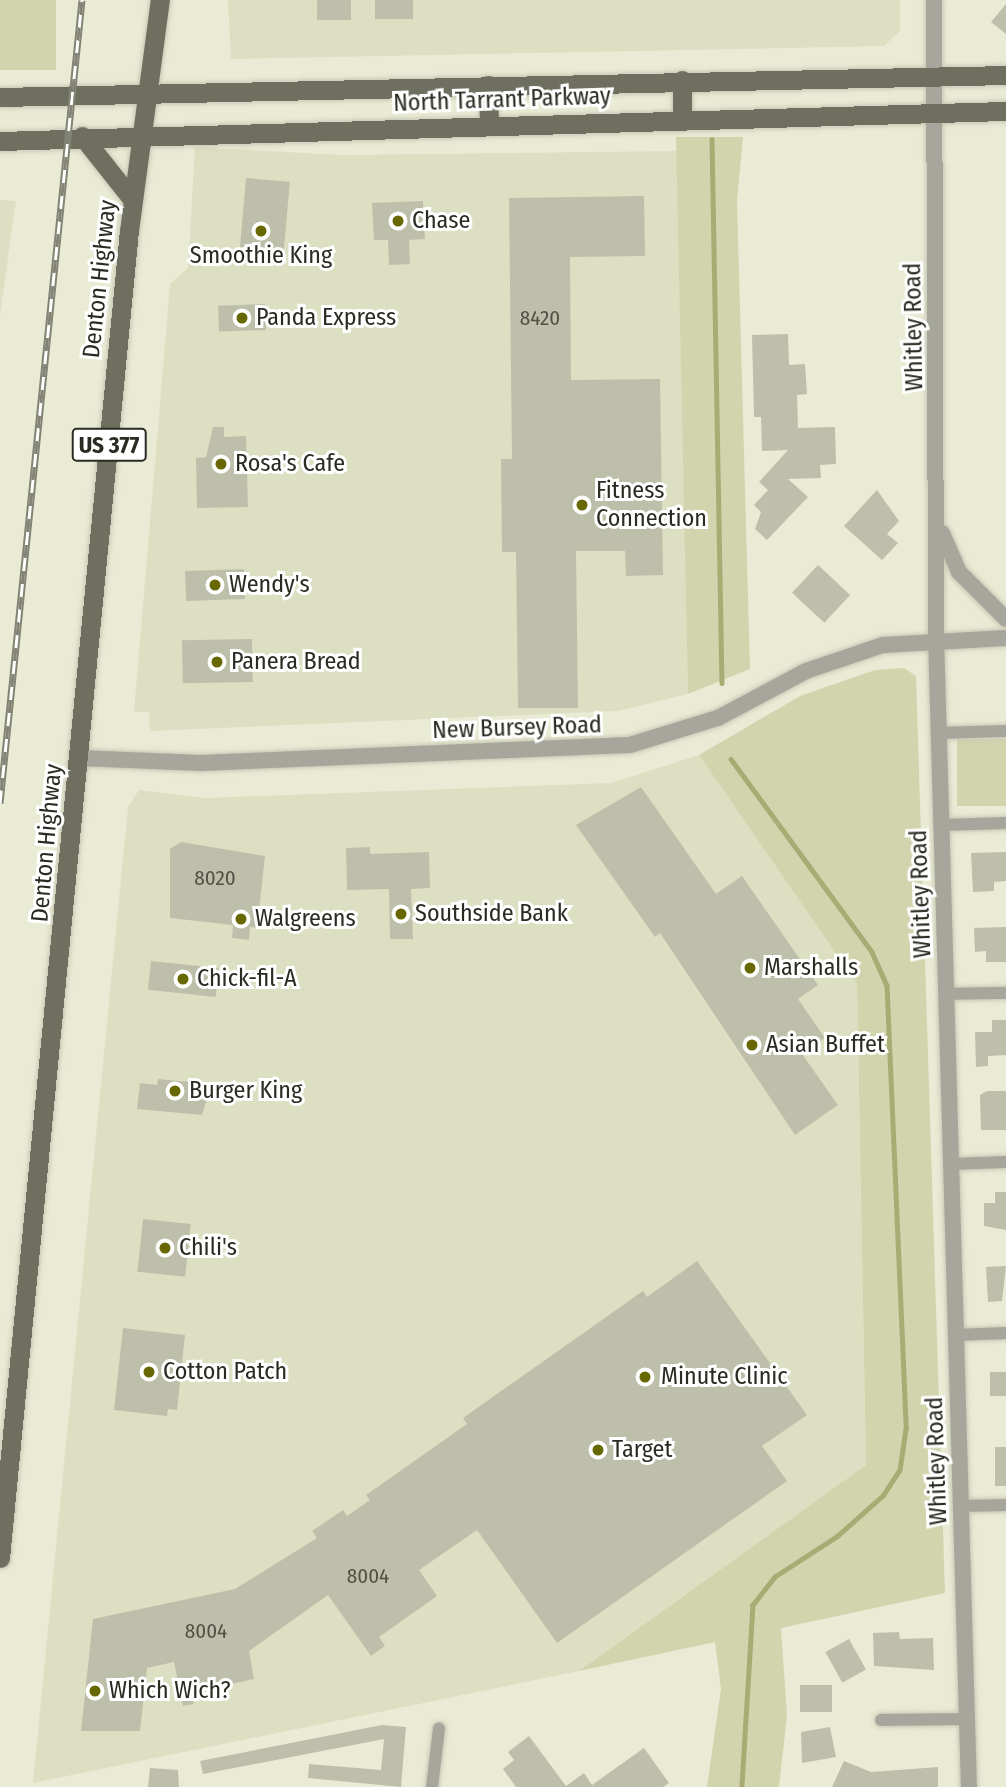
<!DOCTYPE html>
<style>
body{margin:0}
#map{position:relative;width:1006px;height:1787px;overflow:hidden;background:#eaebd5;font-family:"Fira Sans Condensed",sans-serif}
div>[style]{position:absolute}
[style*='--x']{left:calc(var(--x)*1px);top:calc(var(--y)*1px);width:calc(var(--w)*1px);rotate:calc(var(--a)*1deg)}
.built>*{inset:0;background:#dddfc3}
.green>*{inset:0;background:#d2d4ae;transform-origin:0 0}
.stream>*{height:4.5px;margin:-2.25px;padding:0 2.25px;transform-origin:2.25px;border-radius:2.25px;background:#a9ab74}
.building>*{inset:0;background:#bebfaa;transform-origin:0 0}
.roads{filter:drop-shadow(0 0 2px #c8c8b5) drop-shadow(0 0 2px #c8c8b5)}
.minor>*{height:12px;margin:-6px;padding:0 6px;transform-origin:6px;border-radius:6px;background:#a6a69d}
.tertiary>*{height:16px;margin:-8px;padding:0 8px;transform-origin:8px;border-radius:8px;background:#a6a69d}
.primary>*{height:19px;margin:-9.5px;padding:0 9.5px;transform-origin:9.5px;border-radius:9.5px;background:#6e6f5f}
.rail>*{height:7px;margin-top:-3.5px;transform-origin:0;background:repeating-linear-gradient(90deg,#fff 0 13px,#838475 0 26px);box-sizing:border-box;border-block:2px solid #838475}
.dots>*{width:19px;height:19px;translate:-50% -50%;box-sizing:border-box;border:4px solid #fff;border-radius:50%}
span{translate:-50% -50%;white-space:nowrap;text-align:center;line-height:1.15;-webkit-text-stroke:6px #fff;paint-order:stroke}
.number-label{font-size:21px;color:#505045}
.number-label span{-webkit-text-stroke-width:0}
.shield-label span{padding:2px 5px;background:#fff;border:2px solid;border-radius:5px;-webkit-text-stroke-width:0}
.shield-label{font-size:23px;color:#2b2b23;font-weight:700}
.street-label{font-size:24px;color:#2b2b23}
.poi-label{font-size:24px;color:#2b2b23}
.left{translate:0 -50%;text-align:left}
</style>
<div id="map">
<div class="built">
<i style="clip-path:polygon(228px 0,900px 0,900px 31px,884px 46px,231px 59px)"></i>
<i style="clip-path:polygon(195px 147px,342px 155px,677px 151px,688px 694px,618px 711px,150px 731px,149px 712px,134px 712px,170px 284px,188px 268px)"></i>
<i style="clip-path:polygon(0 200px,16px 201px,0 315px)"></i>
<i style="clip-path:polygon(699px 755px,857px 984px,866px 1465px,579px 1671px,33px 1783px,128px 807px,139px 790px,205px 798px,611px 783px)"></i>
</div>
<div class="green">
<i style="left:0;top:0;width:56px;height:70px"></i>
<i style="clip-path:polygon(676px 137px,743px 137px,737px 200px,750px 669px,688px 694px)"></i>
<i style="clip-path:polygon(904px 668px,916px 676px,945px 1593px,781px 1628px,787px 1715px,779px 1787px,707px 1787px,721px 1689px,715px 1642px,579px 1671px,866px 1465px,857px 984px,699px 755px,800px 696px,875px 670px)"></i>
<i style="left:1006px;top:739px;width:67px;height:49px;rotate:90deg"></i>
</div>
<div class="stream">
<i style="--x:712;--y:139;--w:544;--a:88.95"></i>
<i style="--x:731;--y:759;--w:239;--a:53.8"></i>
<i style="--x:872;--y:952;--w:37;--a:66"></i>
<i style="--x:887;--y:986;--w:443;--a:87.5"></i>
<i style="--x:906;--y:1429;--w:41;--a:98.3"></i>
<i style="--x:900;--y:1470;--w:30;--a:123"></i>
<i style="--x:884;--y:1495;--w:62;--a:138.3"></i>
<i style="--x:838;--y:1536;--w:75;--a:146.9"></i>
<i style="--x:775;--y:1577;--w:36;--a:128"></i>
<i style="--x:753;--y:1605;--w:182;--a:93.5"></i>
</div>
<div class="building">
<i style="left:317px;top:0;width:34px;height:20px"></i>
<i style="left:375px;top:0;width:38px;height:19px"></i>
<i style="clip-path:polygon(1006px 4px,1006px 34px,991px 22px)"></i>
<i style="left:246px;top:178px;width:44px;height:71px;rotate:5deg"></i>
<i style="clip-path:polygon(644px 196px,645px 256px,570px 257px,571px 380px,660px 379px,663px 575px,626px 576px,625px 551px,576px 551px,578px 708px,518px 708px,516px 552px,502px 552px,501px 459px,512px 459px,509px 198px)"></i>
<i style="clip-path:polygon(423px 201px,425px 239px,409px 240px,410px 264px,389px 265px,388px 240px,374px 240px,372px 203px)"></i>
<i style="left:265px;top:304px;width:26px;height:47px;rotate:88deg"></i>
<i style="clip-path:polygon(788px 334px,789px 365px,805px 364px,807px 394px,797px 395px,798px 428px,835px 427px,836px 464px,820px 465px,821px 478px,788px 479px,808px 497px,767px 540px,755px 529px,761px 512px,754px 505px,768px 490px,759px 482px,788px 450px,762px 451px,761px 417px,754px 417px,752px 335px)"></i>
<i style="clip-path:polygon(213px 427px,224px 427px,224px 437px,246px 436px,248px 507px,197px 508px,196px 458px,206px 457px)"></i>
<i style="clip-path:polygon(877px 490px,899px 521px,887px 534px,898px 543px,882px 560px,844px 526px)"></i>
<i style="left:818px;top:565px;width:44px;height:38px;rotate:43deg"></i>
<i style="left:244px;top:569px;width:30px;height:59px;rotate:88deg"></i>
<i style="left:252px;top:639px;width:43px;height:70px;rotate:89deg"></i>
<i style="clip-path:polygon(641px 787px,716px 894px,742px 876px,818px 985px,798px 999px,825px 1038px,802px 1054px,838px 1105px,795px 1135px,660px 933px,655px 937px,576px 825px)"></i>
<i style="clip-path:polygon(181px 842px,265px 856px,257px 928px,250px 927px,249px 940px,232px 938px,233px 925px,170px 918px,170px 849px)"></i>
<i style="clip-path:polygon(370px 847px,370px 854px,429px 852px,430px 888px,411px 889px,413px 939px,390px 939px,389px 889px,347px 890px,346px 848px)"></i>
<i style="clip-path:polygon(1006px 852px,1006px 881px,994px 882px,994px 891px,973px 892px,971px 853px)"></i>
<i style="clip-path:polygon(1006px 927px,1006px 962px,986px 962px,986px 951px,975px 952px,974px 928px)"></i>
<i style="left:151px;top:961px;width:68px;height:29px;rotate:6deg"></i>
<i style="clip-path:polygon(992px 1020px,1006px 1020px,1006px 1055px,988px 1056px,988px 1066px,976px 1067px,975px 1032px,992px 1032px)"></i>
<i style="clip-path:polygon(158px 1079px,212px 1084px,202px 1115px,137px 1109px,140px 1083px,157px 1085px)"></i>
<i style="clip-path:polygon(987px 1091px,1006px 1091px,1006px 1130px,981px 1130px,980px 1095px)"></i>
<i style="clip-path:polygon(995px 1192px,1006px 1192px,1006px 1230px,984px 1226px,984px 1203px,995px 1203px)"></i>
<i style="left:143px;top:1219px;width:48px;height:53px;rotate:6deg"></i>
<i style="clip-path:polygon(697px 1261px,807px 1415px,762px 1446px,787px 1481px,557px 1643px,477px 1530px,419px 1570px,437px 1596px,379px 1637px,385px 1646px,371px 1656px,328px 1595px,249px 1651px,254px 1679px,191px 1693px,194px 1704px,183px 1706px,174px 1662px,147px 1668px,140px 1731px,81px 1731px,93px 1619px,235px 1589px,317px 1538px,312px 1531px,343px 1510px,347px 1516px,370px 1500px,366px 1495px,467px 1424px,463px 1418px,643px 1291px,647px 1297px)"></i>
<i style="clip-path:polygon(1006px 1266px,1002px 1301px,988px 1302px,986px 1267px)"></i>
<i style="clip-path:polygon(123px 1328px,185px 1335px,177px 1410px,168px 1409px,167px 1416px,114px 1410px)"></i>
<i style="left:990px;top:1372px;width:16px;height:24px"></i>
<i style="left:995px;top:1447px;width:11px;height:39px"></i>
<i style="clip-path:polygon(899px 1632px,900px 1639px,933px 1638px,934px 1670px,874px 1666px,873px 1633px)"></i>
<i style="left:849px;top:1639px;width:35px;height:27px;rotate:61deg"></i>
<i style="left:800px;top:1685px;width:32px;height:27px"></i>
<i style="clip-path:polygon(382px 1725px,406px 1727px,401px 1787px,308px 1778px,309px 1764px,381px 1770px,384px 1739px,203px 1774px,200px 1761px)"></i>
<i style="clip-path:polygon(830px 1727px,836px 1757px,802px 1763px,801px 1732px)"></i>
<i style="clip-path:polygon(529px 1736px,566px 1786px,584px 1773px,592px 1785px,644px 1748px,669px 1783px,663px 1787px,516px 1787px,503px 1769px,514px 1760px,508px 1752px)"></i>
<i style="clip-path:polygon(844px 1761px,871px 1772px,938px 1767px,938px 1787px,832px 1787px)"></i>
<i style="clip-path:polygon(150px 1768px,178px 1770px,179px 1787px,148px 1787px)"></i>
</div>
<div class="roads">
<div class="minor">
<i style="--x:939;--y:733;--w:67;--a:-1.7"></i>
<i style="--x:941;--y:825;--w:65;--a:-1.8"></i>
<i style="--x:946;--y:994;--w:60;--a:-1"></i>
<i style="--x:951;--y:1164;--w:55;--a:-2.1"></i>
<i style="--x:956;--y:1335;--w:50;--a:-2.3"></i>
<i style="--x:961;--y:1506;--w:45;--a:-1.3"></i>
<i style="--x:881;--y:1720;--w:86;--a:-0.7"></i>
<i style="--x:432;--y:1787;--w:59;--a:-83.2"></i>
</div>
<div class="tertiary">
<i style="--x:934;--y:0;--w:637;--a:89.82"></i>
<i style="--x:936;--y:637;--w:1150;--a:88.36"></i>
<i style="--x:942;--y:533;--w:43;--a:66.4"></i>
<i style="--x:959;--y:572;--w:66;--a:45"></i>
<i style="--x:79;--y:758;--w:122;--a:2.3"></i>
<i style="--x:201;--y:763;--w:429;--a:-2.4"></i>
<i style="--x:630;--y:745;--w:92;--a:-17.1"></i>
<i style="--x:718;--y:718;--w:100;--a:-28.1"></i>
<i style="--x:806;--y:671;--w:81;--a:-18.7"></i>
<i style="--x:883;--y:645;--w:123;--a:-3.3"></i>
</div>
<div class="primary">
<i style="--x:488;--y:85;--w:41;--a:88.6"></i>
<i style="--x:0;--y:97;--w:1006;--a:-1.25"></i>
<i style="--x:682;--y:120;--w:40;--a:-90"></i>
<i style="--x:82;--y:136;--w:80;--a:51.6"></i>
<i style="--x:0;--y:141;--w:1006;--a:-1.71"></i>
<i style="--x:0;--y:1558;--w:1333;--a:-84.45"></i>
<i style="--x:129;--y:231;--w:233;--a:-82.4"></i>
</div>
</div>
<div class="rail">
<i style="--x:0;--y:803;--w:807;--a:-84.17"></i>
</div>
<div class="dots">
<i style="left:398px;top:221px;background:#686803"></i>
<i style="left:261px;top:231px;background:#686803"></i>
<i style="left:242px;top:318px;background:#686803"></i>
<i style="left:221px;top:464px;background:#686803"></i>
<i style="left:582px;top:505px;background:#686803"></i>
<i style="left:215px;top:585px;background:#686803"></i>
<i style="left:217px;top:662px;background:#686803"></i>
<i style="left:401px;top:914px;background:#686803"></i>
<i style="left:241px;top:919px;background:#686803"></i>
<i style="left:750px;top:968px;background:#686803"></i>
<i style="left:183px;top:979px;background:#686803"></i>
<i style="left:752px;top:1045px;background:#686803"></i>
<i style="left:175px;top:1091px;background:#686803"></i>
<i style="left:165px;top:1248px;background:#686803"></i>
<i style="left:149px;top:1372px;background:#686803"></i>
<i style="left:645px;top:1377px;background:#686803"></i>
<i style="left:598px;top:1450px;background:#686803"></i>
<i style="left:95px;top:1691px;background:#686803"></i>
</div>
<div class="number-label">
<span style="left:540px;top:318px">8420</span>
<span style="left:215px;top:878px">8020</span>
<span style="left:368px;top:1576px">8004</span>
<span style="left:206px;top:1631px">8004</span>
</div>
<div class="shield-label">
<span style="left:109px;top:445px">US 377</span>
</div>
<div class="street-label">
<span style="left:502px;top:100px;rotate:-2deg">North Tarrant Parkway</span>
<span style="left:100px;top:279px;rotate:-84deg">Denton Highway</span>
<span style="left:914px;top:327px;rotate:-91deg">Whitley Road</span>
<span style="left:517px;top:728px;rotate:-2deg">New Bursey Road</span>
<span style="left:47px;top:843px;rotate:-85deg">Denton Highway</span>
<span style="left:921px;top:894px;rotate:-92deg">Whitley Road</span>
<span style="left:937px;top:1461px;rotate:-92deg">Whitley Road</span>
</div>
<div class="poi-label">
<span class="left" style="left:412px;top:221px">Chase</span>
<span style="left:261px;top:256px">Smoothie King</span>
<span class="left" style="left:256px;top:318px">Panda Express</span>
<span class="left" style="left:235px;top:464px">Rosa's Cafe</span>
<span class="left" style="left:596px;top:505px">Fitness<br>Connection</span>
<span class="left" style="left:229px;top:585px">Wendy's</span>
<span class="left" style="left:231px;top:662px">Panera Bread</span>
<span class="left" style="left:415px;top:914px">Southside Bank</span>
<span class="left" style="left:255px;top:919px">Walgreens</span>
<span class="left" style="left:764px;top:968px">Marshalls</span>
<span class="left" style="left:197px;top:979px">Chick-fil-A</span>
<span class="left" style="left:766px;top:1045px">Asian Buffet</span>
<span class="left" style="left:189px;top:1091px">Burger King</span>
<span class="left" style="left:179px;top:1248px">Chili's</span>
<span class="left" style="left:163px;top:1372px">Cotton Patch</span>
<span class="left" style="left:661px;top:1377px">Minute Clinic</span>
<span class="left" style="left:612px;top:1450px">Target</span>
<span class="left" style="left:109px;top:1691px">Which Wich?</span>
</div>
</div>
